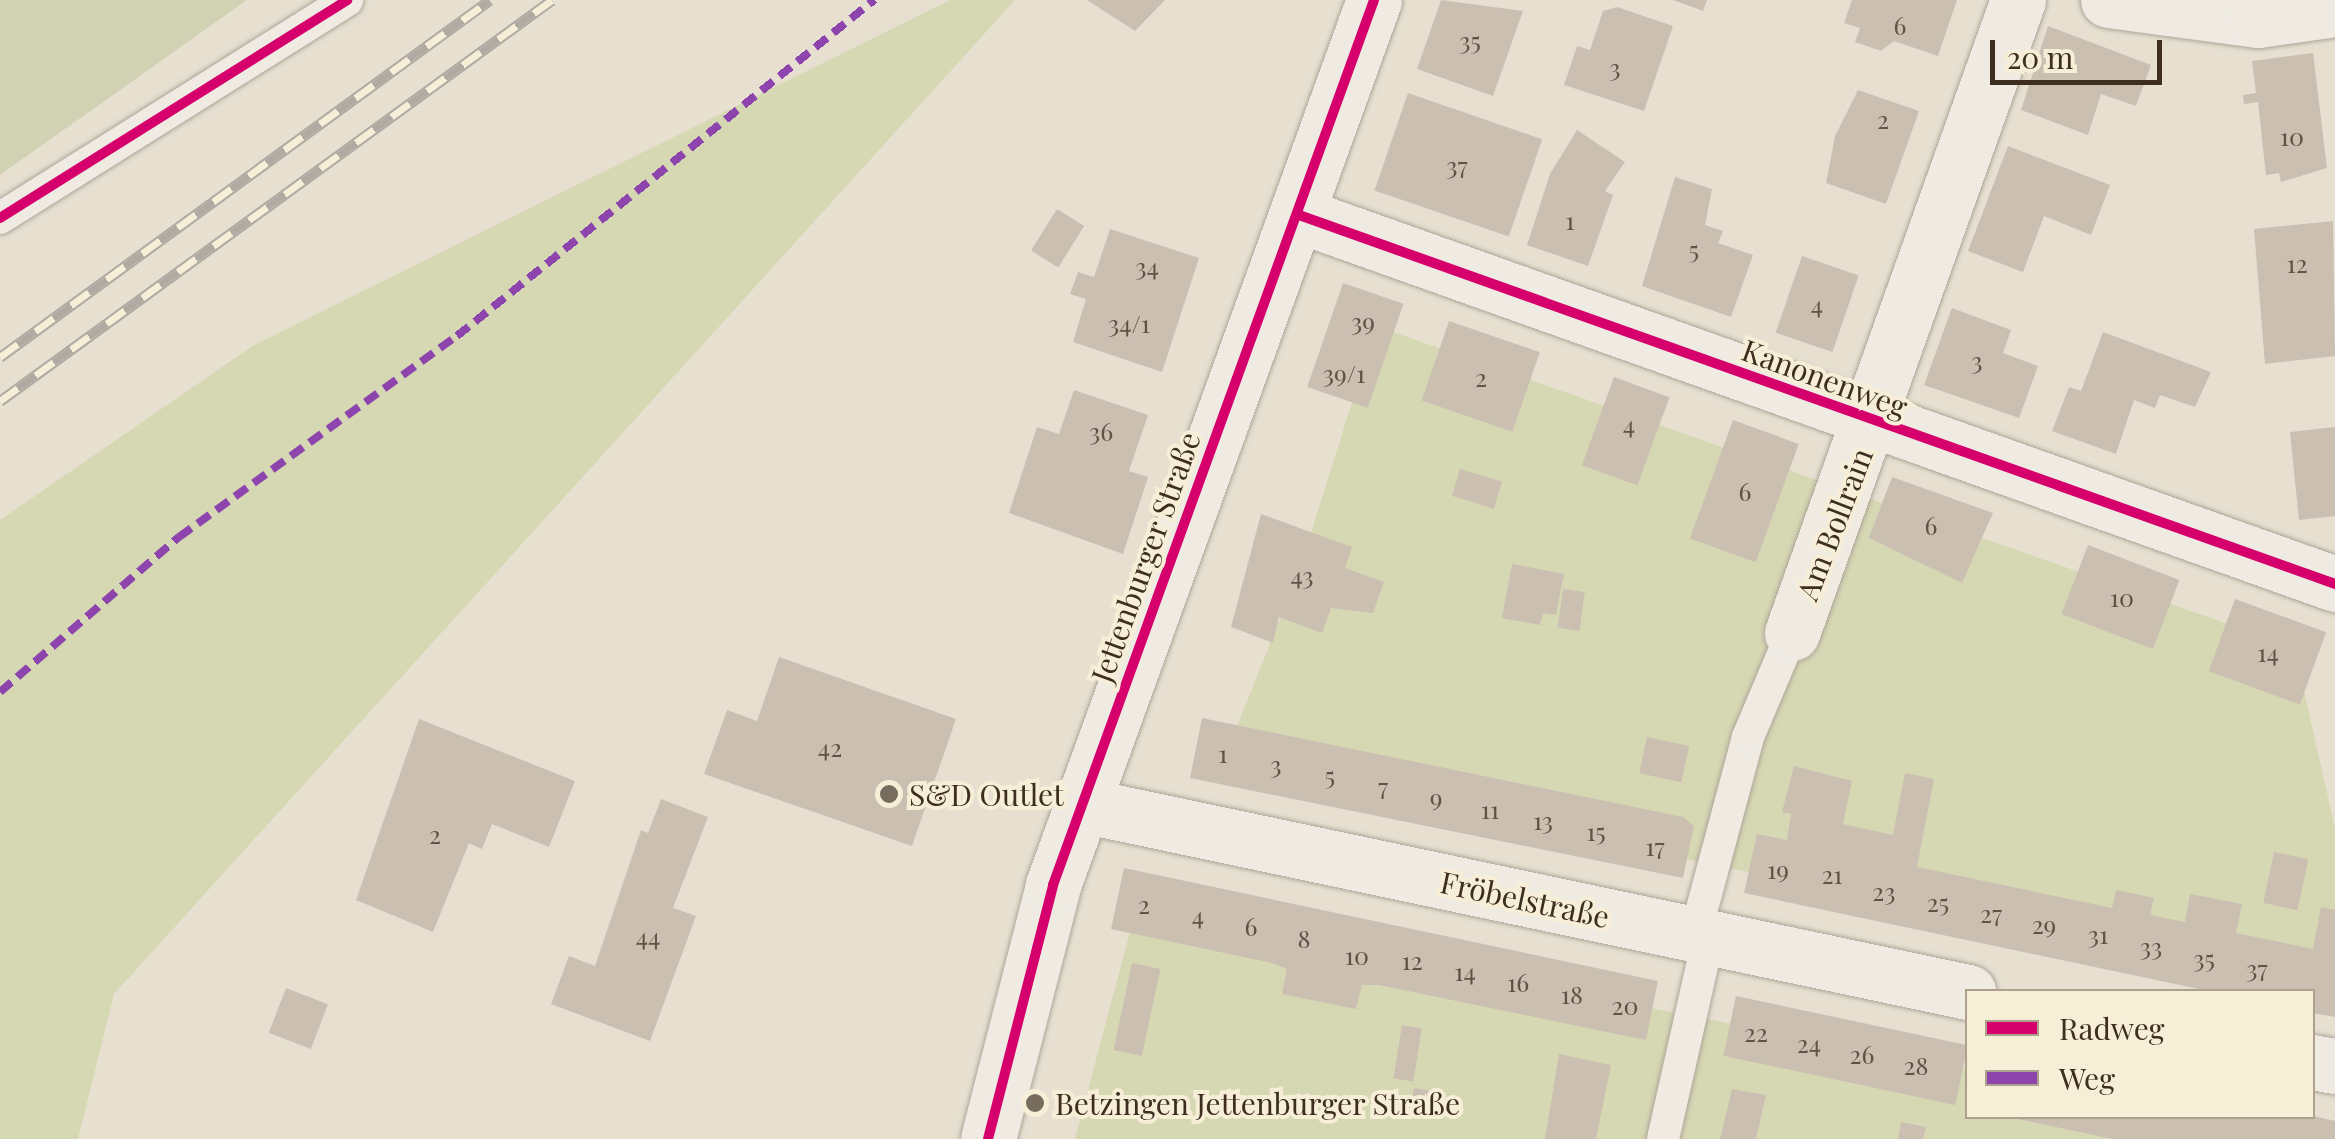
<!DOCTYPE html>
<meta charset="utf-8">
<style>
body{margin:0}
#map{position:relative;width:2335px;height:1139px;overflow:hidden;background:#e7e0d1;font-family:"Playfair Display",serif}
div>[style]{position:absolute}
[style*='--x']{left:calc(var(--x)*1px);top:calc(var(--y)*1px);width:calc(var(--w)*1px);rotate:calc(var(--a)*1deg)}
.green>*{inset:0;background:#d6d7b3}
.cemetery>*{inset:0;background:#d1d1b3}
.building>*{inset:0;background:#cbbfb2;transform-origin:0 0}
.roads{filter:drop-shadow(0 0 2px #ada599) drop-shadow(0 0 2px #ada599)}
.service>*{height:32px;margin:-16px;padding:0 16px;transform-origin:16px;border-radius:16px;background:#efebe3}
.minor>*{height:55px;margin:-27.5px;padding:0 27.5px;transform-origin:27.5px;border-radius:27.5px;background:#efebe3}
.tertiary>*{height:55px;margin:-27.5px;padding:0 27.5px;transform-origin:27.5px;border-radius:27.5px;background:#efebe3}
.rail>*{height:11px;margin-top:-5.5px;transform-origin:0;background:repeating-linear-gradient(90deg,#f7eed8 0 22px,#afaaa2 0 44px);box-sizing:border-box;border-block:2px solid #afaaa2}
.quiet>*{height:8px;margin-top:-4px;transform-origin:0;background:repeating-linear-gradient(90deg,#8e44ad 0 15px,transparent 0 23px)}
.cycleway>*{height:10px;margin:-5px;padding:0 5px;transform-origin:5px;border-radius:5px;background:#d6006c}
.dots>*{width:28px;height:28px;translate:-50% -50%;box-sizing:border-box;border:5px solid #f7eed8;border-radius:50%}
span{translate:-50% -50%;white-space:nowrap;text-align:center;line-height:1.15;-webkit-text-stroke:8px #f7eed8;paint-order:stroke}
.number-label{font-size:25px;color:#605244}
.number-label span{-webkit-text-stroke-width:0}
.street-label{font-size:30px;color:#3d2e20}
.poi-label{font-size:30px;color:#3d2e20}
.left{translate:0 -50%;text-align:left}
.legend{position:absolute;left:1965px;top:989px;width:350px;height:130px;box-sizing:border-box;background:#f7eed8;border:2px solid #ada18e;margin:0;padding:12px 18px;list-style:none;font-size:30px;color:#3d2e20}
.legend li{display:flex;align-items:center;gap:20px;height:50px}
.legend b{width:50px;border:2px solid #ada18e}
.scale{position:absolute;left:1990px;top:40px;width:172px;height:45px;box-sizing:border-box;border:5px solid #3d2e20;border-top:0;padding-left:12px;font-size:30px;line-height:35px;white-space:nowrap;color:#3d2e20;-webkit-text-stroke:8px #f7eed8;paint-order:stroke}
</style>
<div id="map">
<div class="green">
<i style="clip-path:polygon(950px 0,1015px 0,114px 994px,78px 1139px,0 1139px,0 520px,254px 345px)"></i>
<i style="clip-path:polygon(1376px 326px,2294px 647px,2335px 828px,2335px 996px,1223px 761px,1298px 574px)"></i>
<i style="clip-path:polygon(1136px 909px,1967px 1069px,1968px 1116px,2225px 1117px,2335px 1139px,1075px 1139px)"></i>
</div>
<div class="cemetery">
<i style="clip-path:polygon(0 0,247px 0,0 175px)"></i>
</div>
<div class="building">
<i style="clip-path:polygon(1087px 0,1165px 0,1135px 31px)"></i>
<i style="clip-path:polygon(1441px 0,1523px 11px,1493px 96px,1417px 69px)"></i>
<i style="clip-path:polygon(1673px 0,1707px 0,1703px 11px)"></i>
<i style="clip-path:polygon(1852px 0,1957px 0,1938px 56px,1894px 41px,1881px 51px,1855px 42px,1860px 28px,1844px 23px)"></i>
<i style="clip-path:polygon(1617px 7px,1673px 26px,1644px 111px,1564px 85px,1577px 46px,1590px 50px,1603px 11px)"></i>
<i style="clip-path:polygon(2048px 26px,2151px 65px,2136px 106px,2101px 94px,2088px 135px,2021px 110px)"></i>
<i style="clip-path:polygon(2313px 53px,2327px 168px,2281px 182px,2279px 173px,2266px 175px,2258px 102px,2244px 104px,2243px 95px,2256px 93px,2252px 61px)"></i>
<i style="clip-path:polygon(1858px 90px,1919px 111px,1886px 204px,1826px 183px,1835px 136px)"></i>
<i style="left:1408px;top:93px;width:142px;height:103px;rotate:19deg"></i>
<i style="clip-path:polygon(1577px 130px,1625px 162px,1605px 191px,1613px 195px,1588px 266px,1527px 245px,1550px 174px)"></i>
<i style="clip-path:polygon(2008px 146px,2110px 185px,2091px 235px,2044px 216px,2023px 272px,1968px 251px)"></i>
<i style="clip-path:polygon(1675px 177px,1712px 189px,1705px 225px,1723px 231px,1718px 243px,1753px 255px,1731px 317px,1642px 286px)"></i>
<i style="left:1057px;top:209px;width:32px;height:49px;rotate:32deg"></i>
<i style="clip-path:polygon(2333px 221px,2335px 356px,2265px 364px,2254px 229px)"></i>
<i style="clip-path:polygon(1110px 229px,1199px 258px,1162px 372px,1073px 342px,1086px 299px,1070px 294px,1078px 272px,1094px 277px)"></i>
<i style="left:1802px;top:256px;width:60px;height:81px;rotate:19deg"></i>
<i style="left:1343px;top:283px;width:64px;height:110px;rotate:19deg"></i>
<i style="clip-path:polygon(1952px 308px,2011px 330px,2003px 353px,2038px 366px,2019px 418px,1924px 385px)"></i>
<i style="left:1449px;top:321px;width:96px;height:84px;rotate:19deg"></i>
<i style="clip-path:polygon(2103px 332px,2211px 372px,2195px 407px,2160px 395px,2155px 408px,2134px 400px,2116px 454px,2052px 431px,2069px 387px,2081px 391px)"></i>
<i style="left:1614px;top:377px;width:59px;height:94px;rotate:20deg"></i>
<i style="clip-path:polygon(1074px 390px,1148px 415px,1129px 471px,1148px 477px,1123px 554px,1009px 513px,1037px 427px,1059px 434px)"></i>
<i style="left:1733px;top:420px;width:70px;height:126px;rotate:20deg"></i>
<i style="clip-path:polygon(2335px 427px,2335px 516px,2299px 520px,2290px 432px)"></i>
<i style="left:1460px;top:469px;width:44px;height:28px;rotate:17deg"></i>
<i style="clip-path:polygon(1892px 477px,1993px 513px,1962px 583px,1869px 538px)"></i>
<i style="clip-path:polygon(1261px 514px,1352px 547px,1345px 568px,1384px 582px,1373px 613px,1331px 608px,1322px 633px,1279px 617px,1273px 643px,1231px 627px)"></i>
<i style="left:2088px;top:545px;width:98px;height:74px;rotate:21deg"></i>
<i style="clip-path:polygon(1512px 564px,1564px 574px,1556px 615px,1543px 613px,1540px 625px,1502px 618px)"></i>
<i style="left:1563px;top:589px;width:22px;height:39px;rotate:8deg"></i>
<i style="left:2235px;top:599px;width:97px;height:77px;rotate:20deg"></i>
<i style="clip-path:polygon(779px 657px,956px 719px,912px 846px,704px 774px,727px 710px,757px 721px)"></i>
<i style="clip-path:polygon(1202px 718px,1683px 817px,1694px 826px,1683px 878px,1190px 778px)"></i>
<i style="clip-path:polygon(419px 719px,575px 781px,549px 847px,492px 824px,482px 849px,469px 843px,433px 932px,356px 900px)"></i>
<i style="left:1647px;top:737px;width:43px;height:37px;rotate:12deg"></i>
<i style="clip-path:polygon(1794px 766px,1852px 781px,1843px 824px,1893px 835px,1905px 773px,1934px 779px,1917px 867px,2112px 908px,2116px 890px,2154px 898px,2150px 915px,2185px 922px,2190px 894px,2242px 904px,2236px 933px,2313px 949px,2321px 907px,2335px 910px,2335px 1017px,2312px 1013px,2312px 992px,2213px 992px,1744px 893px,1757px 834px,1787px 840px,1791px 814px,1782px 812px)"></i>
<i style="clip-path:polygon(661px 799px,708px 817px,673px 908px,696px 916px,650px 1041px,551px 1004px,569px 956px,595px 966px,641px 830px,648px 833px)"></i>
<i style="left:2274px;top:852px;width:35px;height:52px;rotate:12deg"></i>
<i style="clip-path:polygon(1124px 868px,1658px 981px,1646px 1040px,1379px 985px,1362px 985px,1356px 1009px,1282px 994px,1287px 969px,1272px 963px,1111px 929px)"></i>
<i style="left:1132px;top:963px;width:29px;height:89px;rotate:12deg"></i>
<i style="left:286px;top:988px;width:45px;height:48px;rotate:21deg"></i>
<i style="left:1736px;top:996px;width:237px;height:61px;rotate:12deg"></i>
<i style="left:1402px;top:1025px;width:20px;height:54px;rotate:9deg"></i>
<i style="clip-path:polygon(1559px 1054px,1611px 1065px,1596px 1139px,1545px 1139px)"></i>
<i style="left:1414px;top:1088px;width:20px;height:14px;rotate:9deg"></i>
<i style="clip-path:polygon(1732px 1089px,1766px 1095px,1756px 1139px,1720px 1139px)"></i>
<i style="clip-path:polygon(2314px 1116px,2335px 1121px,2335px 1139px,2113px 1139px,2013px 1118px)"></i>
<i style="clip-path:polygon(1901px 1122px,1926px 1127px,1923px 1139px,1898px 1139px)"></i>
</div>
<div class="roads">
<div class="service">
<i style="--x:0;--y:218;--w:410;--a:-32.1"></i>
<i style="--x:1695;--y:935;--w:205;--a:-75"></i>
<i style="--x:1748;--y:737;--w:113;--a:-67.1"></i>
<i style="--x:1663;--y:1139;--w:205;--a:-77.3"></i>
</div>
<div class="minor">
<i style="--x:2108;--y:0;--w:151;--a:7.6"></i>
<i style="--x:2258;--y:20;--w:78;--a:-8.1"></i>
<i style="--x:1299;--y:215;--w:1100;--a:19.6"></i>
<i style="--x:1792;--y:633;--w:672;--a:-70.35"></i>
<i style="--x:1082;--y:805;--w:906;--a:11.92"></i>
<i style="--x:2312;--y:1062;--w:23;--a:10"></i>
</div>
<div class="tertiary">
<i style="--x:988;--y:1139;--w:262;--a:-75.6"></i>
<i style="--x:1053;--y:885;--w:941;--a:-70.06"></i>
</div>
</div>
<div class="rail">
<i style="--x:0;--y:357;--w:606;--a:-36.08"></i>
<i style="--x:0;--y:401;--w:682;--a:-36"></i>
</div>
<div class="quiet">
<i style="--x:0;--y:692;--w:237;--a:-40.9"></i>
<i style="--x:179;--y:537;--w:343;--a:-35.9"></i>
<i style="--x:457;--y:336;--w:536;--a:-38.86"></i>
</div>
<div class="cycleway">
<i style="--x:1299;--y:215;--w:1100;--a:19.6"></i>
<i style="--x:0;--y:218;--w:410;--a:-32.1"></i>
<i style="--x:988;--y:1139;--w:262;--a:-75.6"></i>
<i style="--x:1053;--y:885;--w:941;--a:-70.06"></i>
</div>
<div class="dots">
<i style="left:889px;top:794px;background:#786c5e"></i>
<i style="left:1035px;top:1103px;background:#786c5e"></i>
</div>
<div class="number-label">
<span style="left:1900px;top:25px">6</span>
<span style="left:1470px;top:40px">35</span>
<span style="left:1615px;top:67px">3</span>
<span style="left:1883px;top:119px">2</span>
<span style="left:2292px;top:136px">10</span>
<span style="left:1457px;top:165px">37</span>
<span style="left:1570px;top:220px">1</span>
<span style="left:1694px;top:249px">5</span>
<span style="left:2297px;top:263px">12</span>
<span style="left:1147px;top:266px">34</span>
<span style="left:1817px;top:304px">4</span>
<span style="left:1363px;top:321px">39</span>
<span style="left:1129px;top:323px">34/1</span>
<span style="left:1977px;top:360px">3</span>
<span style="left:1344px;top:373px">39/1</span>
<span style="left:1481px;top:377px">2</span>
<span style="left:1629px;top:424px">4</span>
<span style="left:1101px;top:431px">36</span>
<span style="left:1745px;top:491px">6</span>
<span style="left:1931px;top:525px">6</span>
<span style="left:1302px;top:575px">43</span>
<span style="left:2122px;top:597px">10</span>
<span style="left:2268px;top:652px">14</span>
<span style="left:830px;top:747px">42</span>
<span style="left:1223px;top:753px">1</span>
<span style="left:1276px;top:764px">3</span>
<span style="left:1330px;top:775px">5</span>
<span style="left:1383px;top:786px">7</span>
<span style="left:1436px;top:797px">9</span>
<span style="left:1490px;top:809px">11</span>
<span style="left:1543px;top:820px">13</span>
<span style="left:1596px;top:831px">15</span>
<span style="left:435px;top:834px">2</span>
<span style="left:1655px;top:846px">17</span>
<span style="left:1778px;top:869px">19</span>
<span style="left:1832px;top:874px">21</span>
<span style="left:1884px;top:891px">23</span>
<span style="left:1938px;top:902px">25</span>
<span style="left:1144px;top:904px">2</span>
<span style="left:1991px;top:913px">27</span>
<span style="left:1198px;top:915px">4</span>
<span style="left:2044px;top:924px">29</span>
<span style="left:1251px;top:926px">6</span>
<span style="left:2098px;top:934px">31</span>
<span style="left:648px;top:936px">44</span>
<span style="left:1304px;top:938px">8</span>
<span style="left:2151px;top:946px">33</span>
<span style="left:1357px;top:955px">10</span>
<span style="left:2204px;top:958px">35</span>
<span style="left:1412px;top:960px">12</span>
<span style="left:2257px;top:968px">37</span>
<span style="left:1465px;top:971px">14</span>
<span style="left:1518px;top:982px">16</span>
<span style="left:1572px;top:994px">18</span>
<span style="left:1625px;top:1005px">20</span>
<span style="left:1756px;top:1032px">22</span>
<span style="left:1809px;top:1043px">24</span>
<span style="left:1862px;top:1054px">26</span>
<span style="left:1916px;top:1065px">28</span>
</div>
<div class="street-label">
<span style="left:1825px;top:378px;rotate:20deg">Kanonenweg</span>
<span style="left:1834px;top:524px;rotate:-69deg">Am Bollrain</span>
<span style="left:1145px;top:557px;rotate:-70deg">Jettenburger Straße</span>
<span style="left:1525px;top:899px;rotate:12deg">Fröbelstraße</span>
</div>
<div class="poi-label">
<span class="left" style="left:909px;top:794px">S&amp;D Outlet</span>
<span class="left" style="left:1055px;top:1103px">Betzingen Jettenburger Straße</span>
</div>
<ul class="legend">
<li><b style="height:12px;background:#d6006c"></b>Radweg</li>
<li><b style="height:12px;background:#8e44ad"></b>Weg</li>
</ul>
<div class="scale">20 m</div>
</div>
